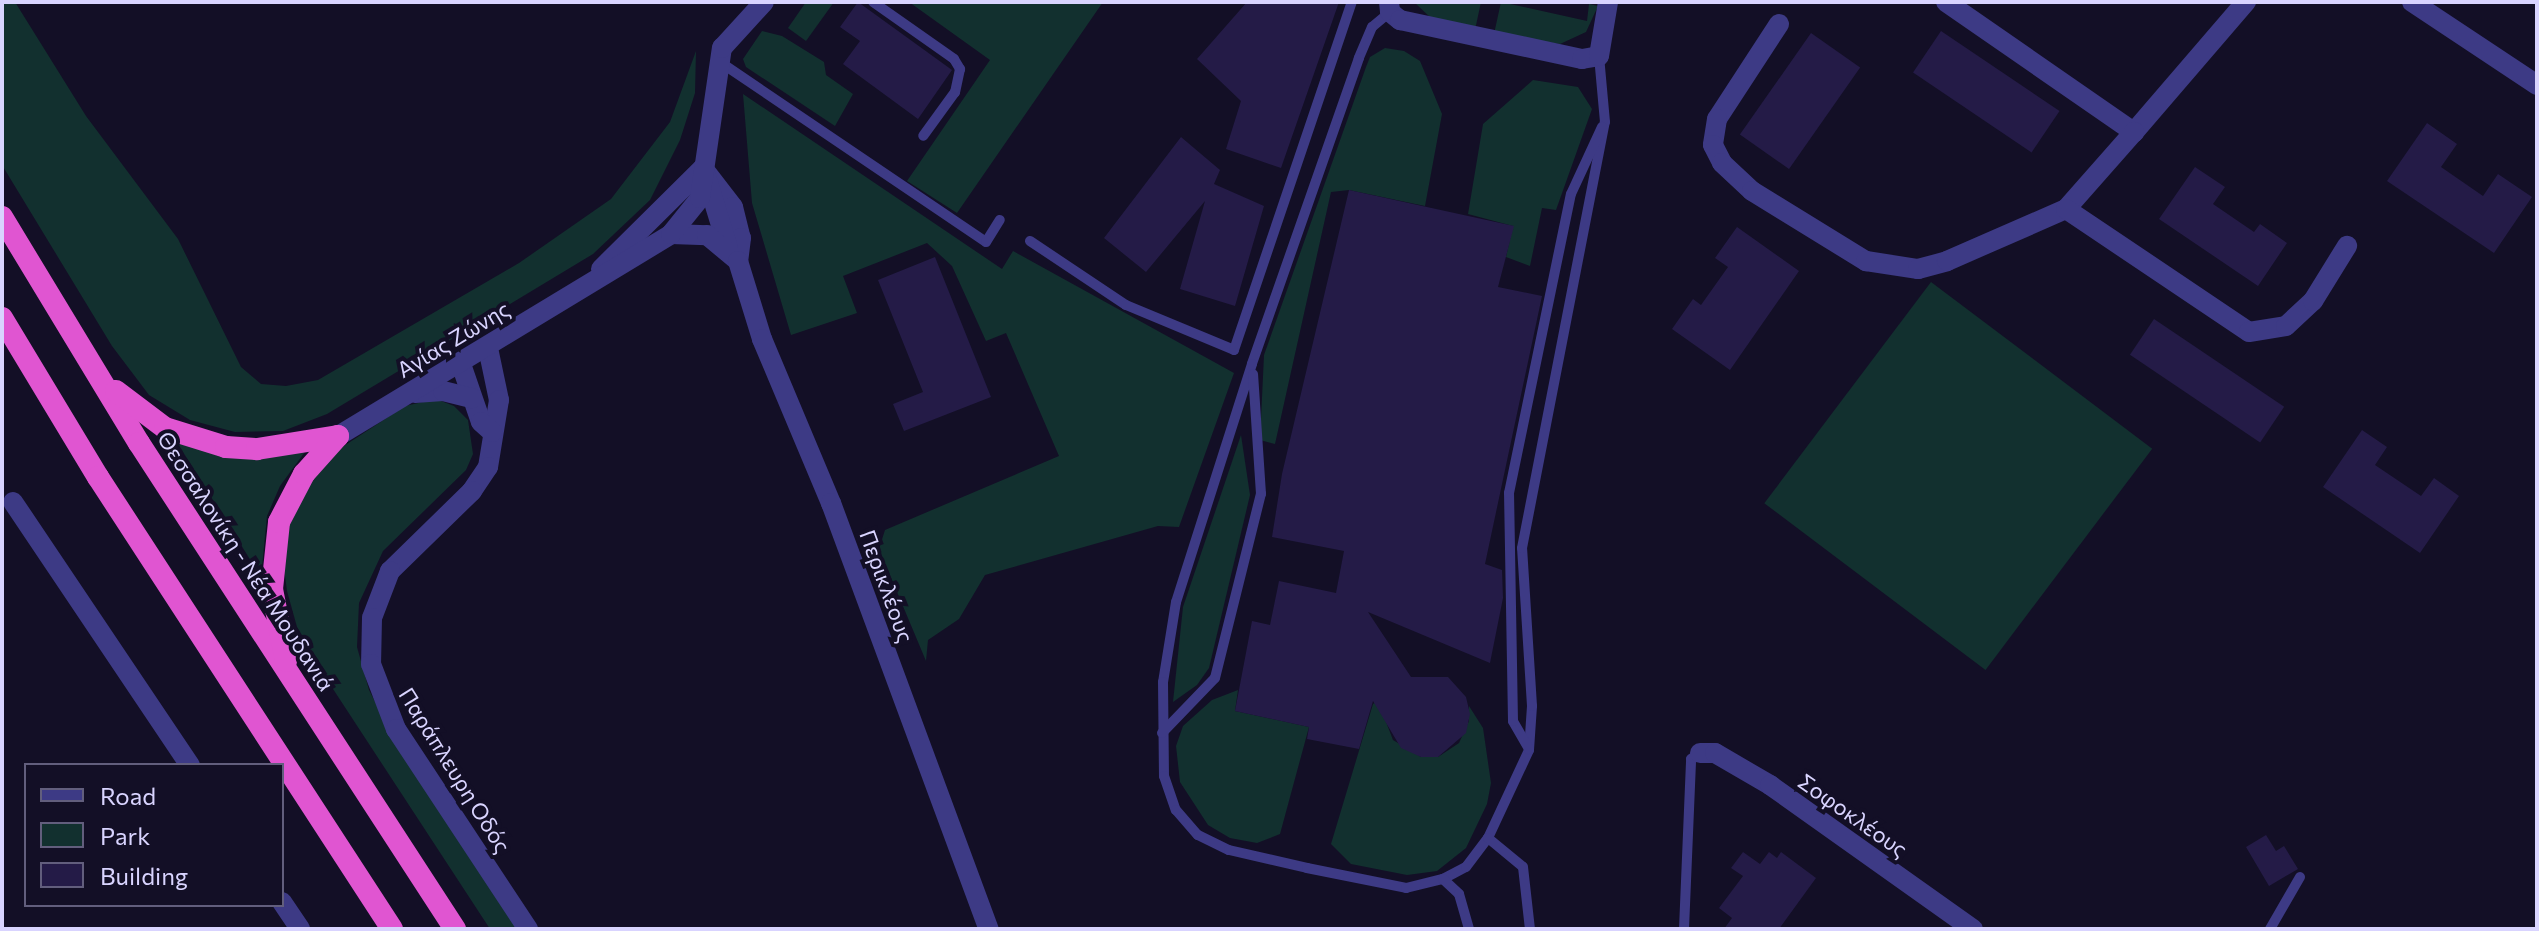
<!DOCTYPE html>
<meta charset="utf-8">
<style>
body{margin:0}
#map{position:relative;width:2539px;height:931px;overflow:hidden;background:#130f26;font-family:Commissioner,sans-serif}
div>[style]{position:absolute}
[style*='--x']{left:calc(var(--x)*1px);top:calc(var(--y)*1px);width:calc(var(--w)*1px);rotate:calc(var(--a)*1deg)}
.green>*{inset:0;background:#12302f;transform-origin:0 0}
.building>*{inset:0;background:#241b47;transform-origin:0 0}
.service>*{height:10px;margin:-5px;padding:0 5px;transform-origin:5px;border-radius:5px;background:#3d3a85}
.minor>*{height:20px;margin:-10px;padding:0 10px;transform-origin:10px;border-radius:10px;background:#3d3a85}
.tertiary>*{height:20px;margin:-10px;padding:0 10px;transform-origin:10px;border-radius:10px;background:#3d3a85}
.trunk>*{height:22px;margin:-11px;padding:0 11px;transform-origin:11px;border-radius:11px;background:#e055d1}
span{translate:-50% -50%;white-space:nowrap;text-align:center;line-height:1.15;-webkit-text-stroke:8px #130f26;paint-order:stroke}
.street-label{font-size:22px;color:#d9d4ff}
.frame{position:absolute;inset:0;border:4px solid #d9d4ff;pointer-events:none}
.legend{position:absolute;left:24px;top:763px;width:260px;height:144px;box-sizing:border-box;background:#130f26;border:2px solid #625e7d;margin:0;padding:10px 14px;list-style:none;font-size:24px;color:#d9d4ff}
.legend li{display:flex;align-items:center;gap:16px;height:40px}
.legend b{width:40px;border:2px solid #625e7d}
</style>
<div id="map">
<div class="green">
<i style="clip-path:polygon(2px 2px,15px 2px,86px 116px,178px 239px,241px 367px,261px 384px,286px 386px,318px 380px,519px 263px,611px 199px,670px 122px,696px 51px,695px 93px,680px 140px,650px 200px,593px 254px,327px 414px,283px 431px,235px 432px,190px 420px,149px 395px,112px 346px,2px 165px)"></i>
<i style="clip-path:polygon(806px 2px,834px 2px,806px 41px,788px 28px)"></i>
<i style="clip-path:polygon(909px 2px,1103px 2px,957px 213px,907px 181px,990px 60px)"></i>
<i style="clip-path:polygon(1414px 2px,1481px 2px,1475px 30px,1433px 20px)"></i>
<i style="clip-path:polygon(1501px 2px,1587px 21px,1589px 4px,1598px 6px,1586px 32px,1560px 44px,1494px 34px)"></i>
<i style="clip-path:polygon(762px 31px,782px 36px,824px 62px,826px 75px,853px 94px,835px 126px,746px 67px,743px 59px)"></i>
<i style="clip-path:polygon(1385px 48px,1404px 51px,1420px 61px,1442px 114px,1425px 206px,1349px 190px,1331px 192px,1275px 444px,1260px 440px,1264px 355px,1366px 67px,1370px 57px)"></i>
<i style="clip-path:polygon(1533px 80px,1578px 87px,1592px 109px,1556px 210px,1542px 208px,1530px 266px,1506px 257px,1513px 226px,1468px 214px,1483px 124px)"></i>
<i style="clip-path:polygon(743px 94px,1002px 269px,1013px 251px,1234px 373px,1179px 527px,1158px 526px,985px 575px,959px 619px,928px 640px,926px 661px,879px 549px,885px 530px,1059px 456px,1006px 333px,986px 341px,952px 266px,927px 243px,843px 276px,857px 313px,791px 335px,752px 203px)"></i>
<i style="left:1931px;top:282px;width:277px;height:277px;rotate:37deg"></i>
<i style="clip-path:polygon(436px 399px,454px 406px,468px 420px,473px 454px,466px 470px,383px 551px,359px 603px,357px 647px,369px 690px,392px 735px,517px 929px,490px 929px,318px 666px,297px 627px,287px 591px,282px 553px,292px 511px,324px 459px,405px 406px)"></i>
<i style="clip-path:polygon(1241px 435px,1250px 495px,1209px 668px,1197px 685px,1173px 702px,1183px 607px)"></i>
<i style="clip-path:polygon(178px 444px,307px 449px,280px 486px,267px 516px,261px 577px)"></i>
<i style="clip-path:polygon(1238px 690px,1235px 711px,1309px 727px,1280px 834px,1257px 843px,1230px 838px,1208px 825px,1180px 782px,1176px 746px,1183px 726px,1212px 700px)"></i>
<i style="clip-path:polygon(1378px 701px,1393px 740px,1421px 757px,1438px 757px,1459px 743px,1469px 721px,1469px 706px,1483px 728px,1491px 783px,1487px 804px,1466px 848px,1437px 871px,1407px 875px,1351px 864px,1331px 844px,1373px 704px)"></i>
</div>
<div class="building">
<i style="clip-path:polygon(858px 2px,952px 70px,918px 119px,843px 64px,860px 41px,840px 27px)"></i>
<i style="clip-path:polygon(1247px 2px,1339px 2px,1281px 168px,1226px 149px,1241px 101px,1197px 59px)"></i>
<i style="left:1941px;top:31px;width:143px;height:50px;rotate:34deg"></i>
<i style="left:1811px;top:33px;width:60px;height:124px;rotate:35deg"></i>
<i style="clip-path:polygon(2427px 123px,2457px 144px,2441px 167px,2483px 196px,2498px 174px,2532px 197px,2494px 253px,2387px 181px)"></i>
<i style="clip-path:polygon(1181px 137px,1220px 170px,1214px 184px,1264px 206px,1235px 306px,1180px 289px,1205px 201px,1146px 272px,1104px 238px)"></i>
<i style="clip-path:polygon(2195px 167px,2225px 187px,2213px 204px,2254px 232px,2260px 224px,2287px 243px,2258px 286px,2159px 219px)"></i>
<i style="clip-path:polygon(1349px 190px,1514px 226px,1498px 287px,1542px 296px,1485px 564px,1502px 570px,1503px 598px,1490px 663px,1368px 612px,1411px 677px,1448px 677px,1466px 697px,1470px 714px,1466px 733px,1438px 757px,1421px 757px,1401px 748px,1373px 701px,1359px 749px,1307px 739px,1309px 727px,1235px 711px,1252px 621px,1270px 625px,1279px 581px,1336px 593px,1344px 551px,1272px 537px,1282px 474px)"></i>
<i style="clip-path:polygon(1737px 227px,1799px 271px,1730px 370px,1672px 329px,1693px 299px,1701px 305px,1728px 267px,1715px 258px)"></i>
<i style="clip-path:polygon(935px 257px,991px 397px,904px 431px,893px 404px,923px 392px,878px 280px)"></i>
<i style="left:2154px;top:319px;width:157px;height:43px;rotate:34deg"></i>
<i style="clip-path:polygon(2362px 430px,2387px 447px,2375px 465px,2421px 496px,2434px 478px,2459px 496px,2420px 553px,2323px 487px)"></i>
<i style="clip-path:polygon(2266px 835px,2276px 851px,2284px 846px,2298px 869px,2269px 886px,2246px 847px)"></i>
<i style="clip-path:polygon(1743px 852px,1760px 864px,1769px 852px,1777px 858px,1781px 852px,1816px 878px,1779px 929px,1724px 929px,1732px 918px,1719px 908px,1743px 876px,1731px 868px)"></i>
</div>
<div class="service">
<i style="--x:873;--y:2;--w:99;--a:35.1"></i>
<i style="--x:954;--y:59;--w:12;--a:59"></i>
<i style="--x:960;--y:69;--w:24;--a:102"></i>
<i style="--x:955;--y:92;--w:54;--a:126"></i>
<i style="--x:1390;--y:12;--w:23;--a:140"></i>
<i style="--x:1372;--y:27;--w:34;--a:113"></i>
<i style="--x:1359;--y:58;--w:324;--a:109.3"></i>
<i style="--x:1252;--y:364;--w:250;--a:107.7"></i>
<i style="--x:1176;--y:602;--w:81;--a:99.2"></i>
<i style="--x:1163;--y:682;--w:94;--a:89.4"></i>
<i style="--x:1164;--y:776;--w:36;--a:71"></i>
<i style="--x:1176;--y:810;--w:33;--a:49"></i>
<i style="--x:1198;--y:835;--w:34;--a:26"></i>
<i style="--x:1229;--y:850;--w:80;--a:13"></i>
<i style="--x:1307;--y:868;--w:101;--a:11.4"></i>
<i style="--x:1406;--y:888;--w:38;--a:-14"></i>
<i style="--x:1443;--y:879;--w:26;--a:-28"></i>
<i style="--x:1466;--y:867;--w:36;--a:-53"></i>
<i style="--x:1488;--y:838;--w:97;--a:-65"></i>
<i style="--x:1529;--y:750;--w:44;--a:-86.1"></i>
<i style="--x:1532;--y:706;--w:158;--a:-93.6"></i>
<i style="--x:1522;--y:548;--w:434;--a:-79"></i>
<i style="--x:1605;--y:122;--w:66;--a:-95.2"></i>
<i style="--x:720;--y:62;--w:321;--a:34.1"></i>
<i style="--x:986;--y:242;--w:26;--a:-58"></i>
<i style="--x:1030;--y:241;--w:115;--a:33.7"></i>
<i style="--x:1126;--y:305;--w:117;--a:22.6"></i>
<i style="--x:1234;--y:350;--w:367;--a:-71.3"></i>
<i style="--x:1162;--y:733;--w:76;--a:-46.1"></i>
<i style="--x:1215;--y:678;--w:190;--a:-76"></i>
<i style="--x:1261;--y:494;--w:120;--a:-93.8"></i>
<i style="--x:1529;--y:749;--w:32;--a:-120"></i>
<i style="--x:1513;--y:721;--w:228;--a:-91"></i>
<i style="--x:1509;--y:493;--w:305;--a:-78.3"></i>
<i style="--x:1571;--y:194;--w:74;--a:-65.2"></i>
<i style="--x:1488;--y:838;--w:45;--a:39.6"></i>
<i style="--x:1523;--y:867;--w:62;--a:83.6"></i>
<i style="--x:1443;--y:879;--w:22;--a:43"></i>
<i style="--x:1459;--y:894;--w:36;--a:74"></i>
<i style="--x:1684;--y:929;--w:170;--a:-87.6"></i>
<i style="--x:1691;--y:759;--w:11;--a:-34"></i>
<i style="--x:2270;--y:929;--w:60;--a:-60"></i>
</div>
<div class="minor">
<i style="--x:1389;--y:2;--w:10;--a:84"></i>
<i style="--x:1390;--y:12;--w:13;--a:39"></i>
<i style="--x:1400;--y:20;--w:186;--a:12.1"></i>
<i style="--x:1582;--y:59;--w:17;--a:-10"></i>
<i style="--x:1599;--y:56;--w:55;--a:-80.5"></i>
<i style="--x:1946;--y:2;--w:229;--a:34.7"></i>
<i style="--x:2134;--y:132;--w:172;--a:-49.3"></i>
<i style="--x:2412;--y:2;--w:150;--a:33.6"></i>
<i style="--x:1779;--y:24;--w:113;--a:123.1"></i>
<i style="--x:1717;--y:119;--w:26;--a:99"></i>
<i style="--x:1713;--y:145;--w:20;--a:63"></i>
<i style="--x:1722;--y:163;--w:41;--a:43"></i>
<i style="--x:1752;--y:191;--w:134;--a:31.6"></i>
<i style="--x:1866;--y:261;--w:53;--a:8.7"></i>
<i style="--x:1918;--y:269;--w:30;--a:-15"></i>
<i style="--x:1947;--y:261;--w:130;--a:-23.6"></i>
<i style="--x:2066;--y:209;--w:103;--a:-48.6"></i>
<i style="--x:2066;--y:209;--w:220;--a:33.9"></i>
<i style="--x:2249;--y:332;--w:37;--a:-9"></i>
<i style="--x:2286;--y:326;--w:37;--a:-43"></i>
<i style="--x:2313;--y:301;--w:65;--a:-58.3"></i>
<i style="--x:13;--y:502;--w:317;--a:56.1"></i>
<i style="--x:1700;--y:753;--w:15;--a:0"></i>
<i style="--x:1715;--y:753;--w:64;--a:30.2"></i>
<i style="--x:1770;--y:785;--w:249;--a:35.4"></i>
<i style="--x:282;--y:902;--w:32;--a:56"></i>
</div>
<div class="tertiary">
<i style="--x:703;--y:168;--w:49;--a:52.4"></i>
<i style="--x:733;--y:207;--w:32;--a:76"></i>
<i style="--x:741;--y:238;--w:23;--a:97"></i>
<i style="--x:706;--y:176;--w:75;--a:73"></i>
<i style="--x:671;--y:234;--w:36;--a:2"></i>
<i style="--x:707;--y:235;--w:40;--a:40"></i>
<i style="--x:738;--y:261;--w:82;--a:72.9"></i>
<i style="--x:762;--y:339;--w:178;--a:67.2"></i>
<i style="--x:831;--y:503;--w:454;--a:69.7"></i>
<i style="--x:601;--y:269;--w:144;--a:-44.7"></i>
<i style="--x:488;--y:348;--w:53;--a:78.1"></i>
<i style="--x:499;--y:400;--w:68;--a:99.3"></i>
<i style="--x:488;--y:467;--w:29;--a:124"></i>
<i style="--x:472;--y:491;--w:115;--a:135.7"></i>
<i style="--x:390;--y:571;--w:50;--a:111"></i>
<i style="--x:372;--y:618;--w:46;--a:91.2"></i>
<i style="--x:371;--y:664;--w:70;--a:69"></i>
<i style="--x:396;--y:729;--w:240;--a:56.6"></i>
<i style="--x:461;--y:364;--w:61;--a:71"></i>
<i style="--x:481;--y:422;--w:15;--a:42"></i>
<i style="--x:415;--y:393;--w:28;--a:-4"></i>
<i style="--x:443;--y:391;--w:30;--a:14"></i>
<i style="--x:338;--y:436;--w:389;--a:-31.2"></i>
<i style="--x:671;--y:234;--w:46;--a:-51.1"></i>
<i style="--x:700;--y:198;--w:152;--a:-81.7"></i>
<i style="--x:722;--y:48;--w:62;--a:-47.6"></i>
</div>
<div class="trunk">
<i style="--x:2;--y:217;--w:264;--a:58.8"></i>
<i style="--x:139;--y:443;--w:580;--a:56.97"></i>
<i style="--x:2;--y:318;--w:186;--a:58.9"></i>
<i style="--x:98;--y:477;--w:539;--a:56.96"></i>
<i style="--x:116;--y:391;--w:61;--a:37.1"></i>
<i style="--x:165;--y:428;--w:64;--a:17.3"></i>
<i style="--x:226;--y:447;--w:31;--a:4"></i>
<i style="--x:257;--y:449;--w:82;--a:-9.1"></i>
<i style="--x:286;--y:661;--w:73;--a:-101"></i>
<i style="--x:272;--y:589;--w:67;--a:-84"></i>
<i style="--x:279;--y:522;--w:54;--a:-62.5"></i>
<i style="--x:304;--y:474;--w:51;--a:-48.2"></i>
</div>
<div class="street-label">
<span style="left:453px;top:339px;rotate:-31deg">Αγίας Ζώνης</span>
<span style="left:246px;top:561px;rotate:57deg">Θεσσαλονίκη - Νέα Μουδανιά</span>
<span style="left:887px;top:586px;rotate:70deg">Περικλέους</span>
<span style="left:455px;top:770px;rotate:58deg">Παράπλευρη Οδός</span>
<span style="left:1853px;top:815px;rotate:35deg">Σοφοκλέους</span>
</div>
<div class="frame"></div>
<ul class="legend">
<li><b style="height:10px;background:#3d3a85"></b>Road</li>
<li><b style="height:22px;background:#12302f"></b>Park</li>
<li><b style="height:22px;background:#241b47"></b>Building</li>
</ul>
</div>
